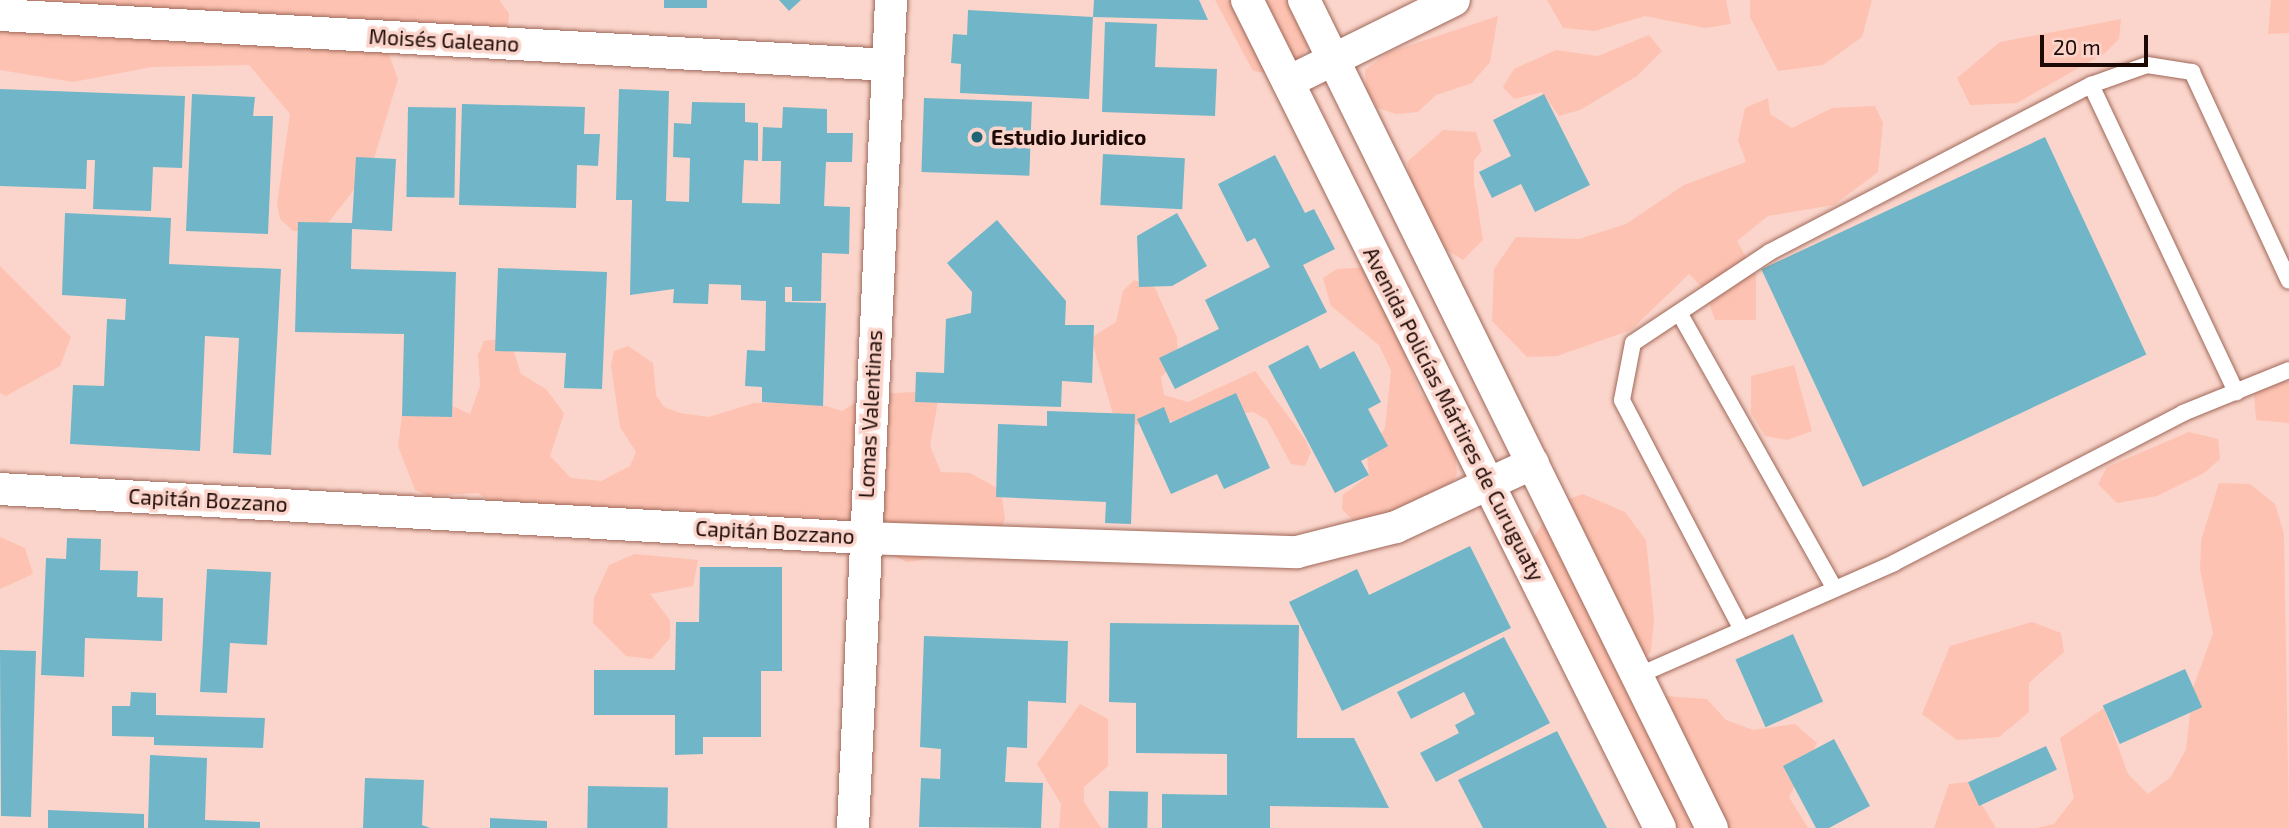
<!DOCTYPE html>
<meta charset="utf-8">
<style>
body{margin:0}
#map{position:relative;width:2289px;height:828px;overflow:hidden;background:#fbd5cb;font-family:"Exo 2",sans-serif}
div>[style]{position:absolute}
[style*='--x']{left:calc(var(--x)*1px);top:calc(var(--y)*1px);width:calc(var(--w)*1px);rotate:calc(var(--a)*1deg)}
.green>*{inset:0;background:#fdc2b1}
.building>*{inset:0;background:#70b6c8;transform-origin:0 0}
.roads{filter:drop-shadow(0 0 2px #9f6859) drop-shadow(0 0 2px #9f6859)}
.lane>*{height:16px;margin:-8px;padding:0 8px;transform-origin:8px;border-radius:8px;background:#fff}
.street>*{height:32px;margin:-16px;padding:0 16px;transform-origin:16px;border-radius:16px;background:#fff}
.dots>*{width:19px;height:19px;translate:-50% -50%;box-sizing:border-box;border:4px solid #fbd5cb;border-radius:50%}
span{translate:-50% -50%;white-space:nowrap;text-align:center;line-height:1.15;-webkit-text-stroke:7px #fbd5cb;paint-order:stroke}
.street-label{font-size:21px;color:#1c0804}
.poi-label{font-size:21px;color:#1c0804;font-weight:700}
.left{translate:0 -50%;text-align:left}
.scale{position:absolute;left:2040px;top:35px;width:108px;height:32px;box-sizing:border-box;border:4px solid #1c0804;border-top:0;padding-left:9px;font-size:21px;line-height:24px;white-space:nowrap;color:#1c0804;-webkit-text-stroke:5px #fbd5cb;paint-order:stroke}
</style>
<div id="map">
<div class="green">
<i style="clip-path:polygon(0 0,499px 0,509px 13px,508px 28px,388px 52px,398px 79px,371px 168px,324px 228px,309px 231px,293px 231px,280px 219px,277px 204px,290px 114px,249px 65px,152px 67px,73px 82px,0 70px)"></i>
<i style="clip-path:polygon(1215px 0,1293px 0,1316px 37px,1296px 62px,1268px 73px,1253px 71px)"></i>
<i style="clip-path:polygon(1547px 0,1726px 0,1731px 24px,1705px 28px,1645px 16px,1595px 31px,1563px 28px)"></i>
<i style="clip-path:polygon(1750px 0,1872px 0,1862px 37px,1823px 65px,1778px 71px,1750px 17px)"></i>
<i style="clip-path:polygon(2271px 0,2289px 0,2289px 33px,2268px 34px)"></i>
<i style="clip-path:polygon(1498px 16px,1490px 62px,1472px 83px,1436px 95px,1418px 112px,1396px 114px,1378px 108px,1366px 91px,1365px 70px,1389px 52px)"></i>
<i style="clip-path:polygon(2121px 19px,2119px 39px,2105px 53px,2017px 103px,1970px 105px,1957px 78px,2000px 42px)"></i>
<i style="clip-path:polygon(1649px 35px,1662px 51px,1637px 76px,1580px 110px,1559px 116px,1542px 92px,1514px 99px,1503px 87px,1514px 69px,1556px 50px,1598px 56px)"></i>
<i style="clip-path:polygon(1768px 98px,1770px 114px,1792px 128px,1832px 108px,1875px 106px,1883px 123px,1878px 172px,1834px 205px,1768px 216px,1737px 241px,1756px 275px,1756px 320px,1715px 320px,1704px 289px,1689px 274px,1631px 330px,1557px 356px,1527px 357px,1492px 321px,1494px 269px,1516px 237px,1579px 239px,1626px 224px,1684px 185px,1746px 162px,1738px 140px,1745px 108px)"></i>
<i style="clip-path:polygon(1443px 130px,1476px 132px,1482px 151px,1474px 160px,1474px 184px,1483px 240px,1463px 260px,1435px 243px,1410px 181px,1407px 162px)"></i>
<i style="clip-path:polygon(0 266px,71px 337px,60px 366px,6px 396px,0 393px)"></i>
<i style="clip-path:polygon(1370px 267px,1420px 393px,1454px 433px,1457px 474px,1449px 488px,1362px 530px,1342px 509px,1343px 495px,1369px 475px,1367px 455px,1385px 428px,1391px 371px,1379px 345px,1331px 306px,1323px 278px,1337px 269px)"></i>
<i style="clip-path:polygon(1134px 280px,1155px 288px,1177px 337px,1178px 360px,1161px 377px,1164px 395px,1188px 402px,1255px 371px,1305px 439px,1311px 452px,1305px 466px,1291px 464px,1267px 420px,1253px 412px,1123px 426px,1113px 414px,1091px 338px,1116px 322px,1123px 291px)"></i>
<i style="clip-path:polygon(499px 339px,512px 346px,521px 374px,546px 389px,564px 413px,550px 456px,571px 478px,601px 481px,630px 466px,636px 452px,620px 427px,611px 365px,614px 351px,628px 346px,653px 363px,656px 395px,664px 407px,680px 413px,709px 417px,754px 403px,813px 402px,842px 411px,868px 395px,927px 391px,938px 401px,930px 446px,941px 472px,970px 473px,1001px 490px,1005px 519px,998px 534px,955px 555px,907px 562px,879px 548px,677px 509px,631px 518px,503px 510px,478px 493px,429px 496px,415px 490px,398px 446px,402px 416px,444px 402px,470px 414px,480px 386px,478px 355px,484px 341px)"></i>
<i style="clip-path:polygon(1794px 365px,1812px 431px,1787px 440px,1765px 436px,1751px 413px,1751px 376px)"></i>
<i style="clip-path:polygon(2284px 381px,2289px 382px,2289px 423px,2256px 420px,2254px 394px)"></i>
<i style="clip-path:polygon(2189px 432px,2218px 439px,2220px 459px,2204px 473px,2157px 496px,2117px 503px,2098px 484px,2107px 467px)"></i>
<i style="clip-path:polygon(2219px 483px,2250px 484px,2275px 504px,2284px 534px,2289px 828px,2037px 828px,2054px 824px,2074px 798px,2060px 738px,2104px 708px,2128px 774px,2148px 794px,2171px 777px,2186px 749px,2193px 688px,2213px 633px,2200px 570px,2201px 541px)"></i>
<i style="clip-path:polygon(1583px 494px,1625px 512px,1646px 540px,1654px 619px,1651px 651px,1640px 666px,1651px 695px,1707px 699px,1726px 720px,1753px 730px,1795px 724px,1817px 743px,1789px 797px,1808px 828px,1667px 828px,1577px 697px,1523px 554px,1555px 504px)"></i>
<i style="clip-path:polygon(0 537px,25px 548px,33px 574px,0 589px)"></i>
<i style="clip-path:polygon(635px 554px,698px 560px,693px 586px,650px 594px,670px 620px,670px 638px,652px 659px,626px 656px,593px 623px,594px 598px,609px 565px)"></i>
<i style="clip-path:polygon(2032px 622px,2061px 633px,2064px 652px,2029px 683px,2029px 712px,1999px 737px,1957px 740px,1922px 714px,1950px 646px)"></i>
<i style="clip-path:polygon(1080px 704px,1108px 719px,1108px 766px,1084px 787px,1084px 802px,1101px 828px,1059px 828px,1061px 804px,1037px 764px)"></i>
<i style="clip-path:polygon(1968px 782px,1996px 828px,1934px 828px,1949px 784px)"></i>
</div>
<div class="building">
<i style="left:664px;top:0;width:43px;height:8px"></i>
<i style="clip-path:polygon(779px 0,801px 0,789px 11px)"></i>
<i style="clip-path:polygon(1094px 0,1199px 0,1208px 20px,1093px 17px)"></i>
<i style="clip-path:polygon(968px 10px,1093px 17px,1089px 99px,960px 93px,961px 64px,951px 63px,953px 34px,967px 35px)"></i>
<i style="clip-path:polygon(1105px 22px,1157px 24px,1155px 67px,1217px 69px,1215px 116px,1102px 112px)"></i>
<i style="clip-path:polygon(0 89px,185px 96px,182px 168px,153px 167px,151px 211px,93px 209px,95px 160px,87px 160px,86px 189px,0 186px)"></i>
<i style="clip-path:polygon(619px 89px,669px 91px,666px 201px,689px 202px,690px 158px,673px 157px,674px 123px,691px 124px,692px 102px,745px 103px,745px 122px,758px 123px,758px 161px,744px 160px,742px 203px,780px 204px,781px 161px,762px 161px,763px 127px,782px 128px,783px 107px,827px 109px,827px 133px,853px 133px,852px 162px,826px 162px,824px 206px,850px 207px,849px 254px,822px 253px,821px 301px,792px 301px,792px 287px,785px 287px,785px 302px,826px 303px,823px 406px,762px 402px,762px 387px,745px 386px,747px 350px,765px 351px,766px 301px,741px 300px,741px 285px,709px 284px,708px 304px,673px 303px,674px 289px,630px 295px,632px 200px,616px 200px)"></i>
<i style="clip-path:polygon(192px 94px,255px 97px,253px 116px,273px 116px,268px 234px,186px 231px)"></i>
<i style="clip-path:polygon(1544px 94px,1590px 185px,1535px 212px,1521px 184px,1492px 198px,1479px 172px,1511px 156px,1493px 120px)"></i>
<i style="left:924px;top:98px;width:108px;height:74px;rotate:2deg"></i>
<i style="clip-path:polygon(462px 104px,585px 107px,584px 134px,600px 134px,598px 166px,577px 165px,576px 208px,459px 205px)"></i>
<i style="left:408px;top:107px;width:48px;height:90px;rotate:1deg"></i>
<i style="left:2045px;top:137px;width:240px;height:313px;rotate:65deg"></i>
<i style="left:1103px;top:154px;width:82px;height:51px;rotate:3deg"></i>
<i style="clip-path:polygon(1275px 155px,1305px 213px,1314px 209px,1335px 249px,1303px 265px,1327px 312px,1175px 389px,1159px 358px,1219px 329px,1205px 300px,1270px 267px,1255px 238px,1247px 242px,1218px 184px)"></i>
<i style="clip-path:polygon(356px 157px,396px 159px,392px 231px,352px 229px,351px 269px,456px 272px,452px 417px,402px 416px,404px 334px,295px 332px,298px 222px,352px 223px)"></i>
<i style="clip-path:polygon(65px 213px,171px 218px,169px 264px,281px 269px,271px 455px,233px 453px,239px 338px,205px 336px,200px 451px,70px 444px,73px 385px,104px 386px,107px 319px,125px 320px,126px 299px,62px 295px)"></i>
<i style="clip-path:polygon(1177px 213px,1207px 266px,1172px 286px,1139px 287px,1137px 236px)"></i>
<i style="clip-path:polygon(997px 220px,1066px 301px,1065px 325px,1094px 325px,1092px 383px,1062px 381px,1061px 407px,915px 402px,916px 372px,944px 373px,946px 319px,971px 313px,972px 292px,947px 263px)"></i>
<i style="clip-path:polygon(498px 268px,607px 272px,602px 389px,564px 388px,566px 353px,495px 351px)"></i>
<i style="clip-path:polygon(1308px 345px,1320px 369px,1354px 351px,1381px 402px,1368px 409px,1388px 446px,1361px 461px,1369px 475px,1335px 493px,1268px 366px)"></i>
<i style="clip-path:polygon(1236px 393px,1270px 468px,1224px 489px,1217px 474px,1171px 494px,1137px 419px,1164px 407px,1170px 423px)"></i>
<i style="clip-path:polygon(1047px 411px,1135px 414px,1131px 524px,1105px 523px,1106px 502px,996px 497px,998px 424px,1047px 426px)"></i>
<i style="clip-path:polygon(67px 538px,101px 539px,100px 570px,138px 571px,137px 597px,163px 598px,162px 641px,85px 638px,84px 677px,41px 675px,46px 558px,66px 559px)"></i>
<i style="clip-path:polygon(1470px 546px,1511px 628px,1342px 711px,1289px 602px,1357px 569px,1369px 595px)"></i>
<i style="clip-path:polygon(700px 567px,782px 567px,782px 671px,761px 671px,761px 737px,703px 737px,703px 754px,675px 755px,675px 715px,594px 715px,594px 670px,675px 670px,676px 622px,699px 622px)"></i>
<i style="clip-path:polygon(207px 569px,271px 572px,267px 645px,230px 643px,227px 693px,200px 692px)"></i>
<i style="clip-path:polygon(1110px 623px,1299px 625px,1297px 738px,1354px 738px,1389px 808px,1270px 806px,1270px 828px,1162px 828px,1162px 794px,1227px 795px,1227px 754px,1136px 753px,1136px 703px,1109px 702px)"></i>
<i style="left:1793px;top:634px;width:74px;height:63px;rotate:66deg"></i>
<i style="clip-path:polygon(924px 636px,1068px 641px,1066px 703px,1028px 701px,1027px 748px,1007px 747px,1005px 782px,1043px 783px,1041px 828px,919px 827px,921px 778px,940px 779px,941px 749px,920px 747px)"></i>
<i style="clip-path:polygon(1504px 637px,1550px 723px,1436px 782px,1420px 753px,1459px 733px,1455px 725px,1475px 714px,1464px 692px,1411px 719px,1397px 692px)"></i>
<i style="clip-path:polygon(0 650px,36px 651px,31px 817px,1px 816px)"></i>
<i style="left:2185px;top:669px;width:42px;height:90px;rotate:66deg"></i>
<i style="clip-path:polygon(131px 692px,156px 693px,156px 715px,265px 718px,263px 748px,154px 745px,154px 737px,112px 736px,112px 706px,130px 706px)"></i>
<i style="clip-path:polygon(1557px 731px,1607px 828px,1483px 828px,1458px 780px)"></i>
<i style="clip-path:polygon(1834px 739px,1870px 806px,1829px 828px,1816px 828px,1783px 766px)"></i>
<i style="left:2046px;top:746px;width:26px;height:86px;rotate:65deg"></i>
<i style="clip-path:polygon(150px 755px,207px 758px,205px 820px,260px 822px,260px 828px,148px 828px)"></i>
<i style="clip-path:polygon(365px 778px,424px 780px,422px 825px,430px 828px,363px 828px)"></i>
<i style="left:588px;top:786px;width:80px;height:42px;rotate:1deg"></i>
<i style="left:1109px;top:791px;width:39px;height:37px;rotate:1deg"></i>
<i style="clip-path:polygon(48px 810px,144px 814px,144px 828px,48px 828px)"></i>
<i style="clip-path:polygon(490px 818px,547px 821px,547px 828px,490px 828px)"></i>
</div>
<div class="roads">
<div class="lane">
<i style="--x:2091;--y:85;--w:340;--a:64.7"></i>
<i style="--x:1681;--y:316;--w:313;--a:60.6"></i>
<i style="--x:1741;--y:628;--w:257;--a:-117.6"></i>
<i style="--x:1622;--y:400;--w:58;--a:-79.1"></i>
<i style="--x:1633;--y:343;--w:164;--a:-33.6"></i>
<i style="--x:1770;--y:252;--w:362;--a:-27.5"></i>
<i style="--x:2091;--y:85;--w:59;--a:-19.7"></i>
<i style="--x:2147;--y:65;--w:46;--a:8.8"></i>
<i style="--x:2192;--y:72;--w:230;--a:65.1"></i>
<i style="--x:1637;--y:676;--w:281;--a:-23.7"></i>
<i style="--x:1894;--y:563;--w:326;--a:-27.4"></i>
<i style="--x:2183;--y:413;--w:114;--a:-22.1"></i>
</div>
<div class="street">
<i style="--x:1247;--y:0;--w:925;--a:63.49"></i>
<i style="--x:1304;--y:0;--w:923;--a:63.77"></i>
<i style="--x:0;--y:15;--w:889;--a:3.22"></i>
<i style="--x:1288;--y:82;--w:185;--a:-26.3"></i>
<i style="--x:0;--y:489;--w:865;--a:3.25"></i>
<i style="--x:864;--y:538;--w:433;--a:1.9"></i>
<i style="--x:1297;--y:552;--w:102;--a:-14.2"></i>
<i style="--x:1396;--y:527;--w:151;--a:-25"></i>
<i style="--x:853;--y:828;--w:829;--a:-87.37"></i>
</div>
</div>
<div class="dots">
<i style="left:977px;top:137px;background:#1e6575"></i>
</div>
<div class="street-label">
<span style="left:444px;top:40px;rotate:3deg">Moisés Galeano</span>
<span style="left:870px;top:414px;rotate:-87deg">Lomas Valentinas</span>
<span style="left:1454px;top:414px;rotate:63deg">Avenida Policías Mártires de Curuguaty</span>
<span style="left:208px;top:500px;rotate:3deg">Capitán Bozzano</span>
<span style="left:775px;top:532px;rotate:3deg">Capitán Bozzano</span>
</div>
<div class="poi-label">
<span class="left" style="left:991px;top:137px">Estudio Juridico</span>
</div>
<div class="scale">20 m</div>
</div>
